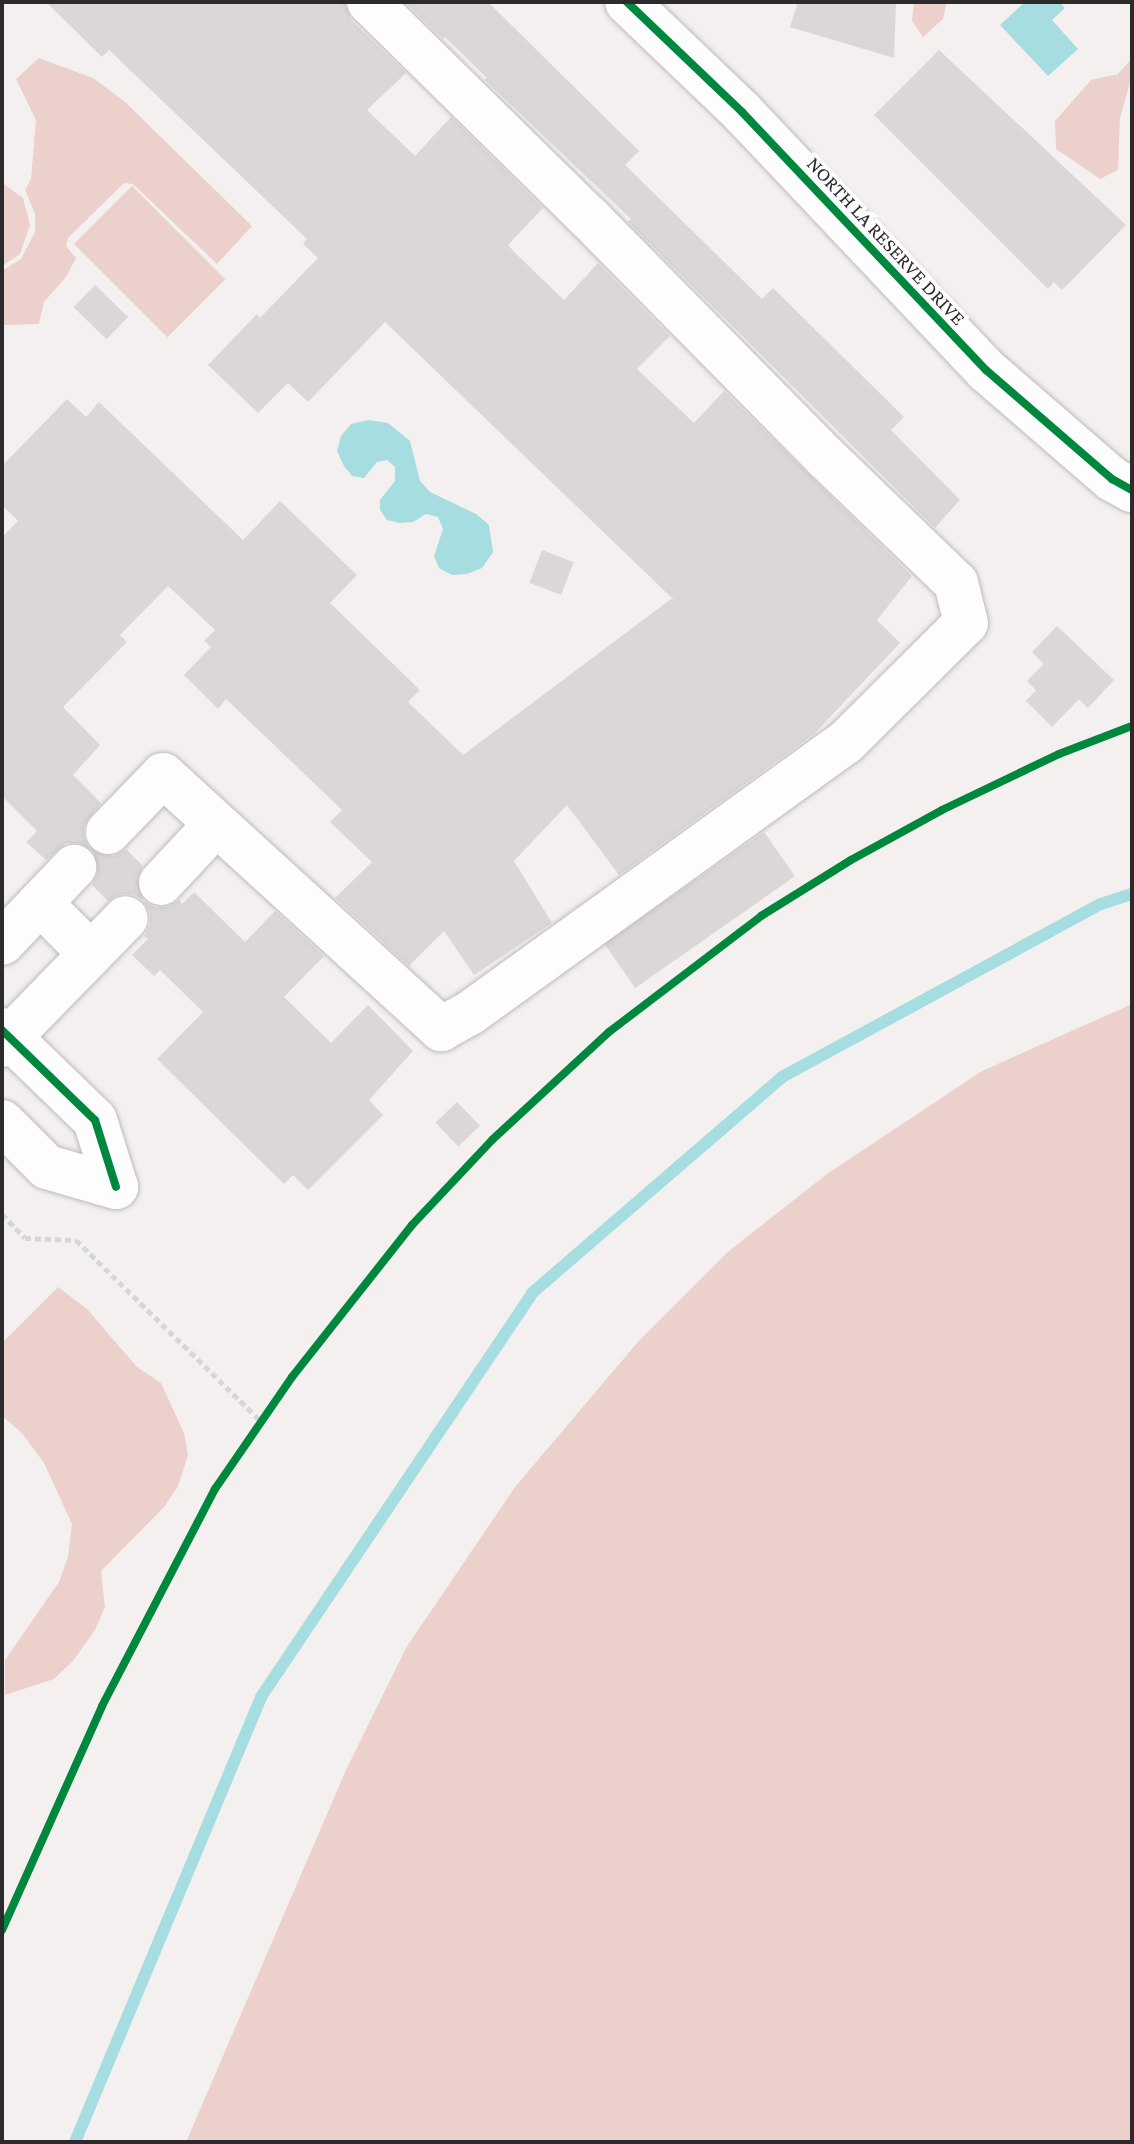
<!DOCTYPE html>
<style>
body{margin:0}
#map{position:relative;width:1134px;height:2144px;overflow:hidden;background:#f4f0ef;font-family:"Crimson Pro",serif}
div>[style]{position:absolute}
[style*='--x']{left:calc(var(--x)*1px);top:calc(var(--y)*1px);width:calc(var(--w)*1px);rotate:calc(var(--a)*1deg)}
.green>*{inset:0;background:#ecd0cc;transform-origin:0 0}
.water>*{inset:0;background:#a5dde0}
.stream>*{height:12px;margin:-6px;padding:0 6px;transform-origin:6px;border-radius:6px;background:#a5dde0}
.building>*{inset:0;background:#dad7d6;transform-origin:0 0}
.path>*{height:5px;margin-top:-2.5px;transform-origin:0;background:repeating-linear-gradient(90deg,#d7d6d6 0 6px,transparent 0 10px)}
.roads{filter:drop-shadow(0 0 2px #bebbba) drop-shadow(0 0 2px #bebbba)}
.minor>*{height:44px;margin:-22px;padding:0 22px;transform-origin:22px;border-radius:22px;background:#fdfdfd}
.cycleway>*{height:8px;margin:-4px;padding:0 4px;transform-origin:4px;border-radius:4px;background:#00873e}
span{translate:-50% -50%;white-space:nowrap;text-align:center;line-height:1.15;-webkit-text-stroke:8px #fefdfd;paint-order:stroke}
.street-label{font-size:20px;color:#2c2a2a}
.frame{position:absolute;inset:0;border:4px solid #2c2a2a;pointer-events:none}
</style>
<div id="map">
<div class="green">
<i style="clip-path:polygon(914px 2px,947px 2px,943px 19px,923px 37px,912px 21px)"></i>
<i style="clip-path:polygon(39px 58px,93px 78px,124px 101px,252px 226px,217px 264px,133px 184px,124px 183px,68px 238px,66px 246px,76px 258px,66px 277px,44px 302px,39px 324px,2px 325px,2px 271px,21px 259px,35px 232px,35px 214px,25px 190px,31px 179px,36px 120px,16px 79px)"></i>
<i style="clip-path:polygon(1132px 58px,1132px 75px,1120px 118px,1118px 170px,1100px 179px,1056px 149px,1055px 121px,1091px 80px,1118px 74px)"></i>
<i style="clip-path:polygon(2px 183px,23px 198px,30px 225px,20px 254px,2px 266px)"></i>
<i style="left:132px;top:186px;width:132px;height:82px;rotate:45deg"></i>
<i style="clip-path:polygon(1132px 1004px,1132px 2142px,186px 2142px,346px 1770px,406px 1648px,515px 1487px,637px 1343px,729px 1251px,827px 1174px,982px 1071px)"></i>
<i style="clip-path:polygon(58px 1287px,87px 1309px,137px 1367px,161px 1383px,184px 1433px,188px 1455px,178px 1486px,165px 1506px,101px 1571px,105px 1607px,95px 1630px,73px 1661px,54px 1679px,5px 1695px,5px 1660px,59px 1582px,68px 1557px,72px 1524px,44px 1463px,21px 1432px,2px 1416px,2px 1343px)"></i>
</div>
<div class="water">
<i style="clip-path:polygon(1025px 2px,1059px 2px,1065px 8px,1052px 20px,1078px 49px,1048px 76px,1000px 25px)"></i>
<i style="clip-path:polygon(369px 420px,388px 423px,410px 441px,420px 481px,430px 492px,476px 514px,489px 525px,493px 552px,482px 568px,467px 574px,452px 575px,439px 568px,434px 556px,443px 529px,438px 517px,426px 514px,413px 522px,400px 523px,387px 520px,380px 510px,380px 500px,395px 481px,395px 467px,387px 460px,377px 462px,364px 478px,352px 476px,344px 466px,337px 451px,341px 436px,351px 424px)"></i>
</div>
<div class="stream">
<i style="--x:75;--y:2142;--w:482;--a:-67.3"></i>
<i style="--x:261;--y:1697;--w:486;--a:-56.1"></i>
<i style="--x:532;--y:1293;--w:330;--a:-40.8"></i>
<i style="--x:782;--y:1077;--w:363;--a:-28.5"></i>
<i style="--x:1101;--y:904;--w:33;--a:-18"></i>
</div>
<div class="building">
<i style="clip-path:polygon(46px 2px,345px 2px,351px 20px,406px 73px,367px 110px,415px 156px,451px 117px,543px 208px,508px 245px,514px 252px,564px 300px,598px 263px,670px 336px,637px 369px,694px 423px,724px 391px,912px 576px,877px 620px,900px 643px,814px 734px,619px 875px,567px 805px,514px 861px,552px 923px,474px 975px,444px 931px,409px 966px,335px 898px,372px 862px,330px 822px,342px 810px,226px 699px,218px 709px,184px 675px,211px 647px,204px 641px,215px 630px,168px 586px,120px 635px,127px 642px,63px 707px,100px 745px,73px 775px,101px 803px,84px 825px,84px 838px,89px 848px,79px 843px,66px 843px,46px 860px,26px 842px,37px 831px,2px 796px,2px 537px,18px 521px,2px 505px,2px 466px,67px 399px,86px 417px,99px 402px,243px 540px,280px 501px,357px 575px,330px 603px,420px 690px,408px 702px,463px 755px,671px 599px,674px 600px,385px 322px,308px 402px,288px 383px,258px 413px,208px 365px,257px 314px,260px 318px,318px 258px,303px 244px,307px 239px,109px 50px,102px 57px)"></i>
<i style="clip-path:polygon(405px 2px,488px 2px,639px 151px,625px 165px,762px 299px,773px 288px,904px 417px,891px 430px,960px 500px,935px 528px,628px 222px,631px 219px,485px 80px,487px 78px,445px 37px,443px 39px)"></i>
<i style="clip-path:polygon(798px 2px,896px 2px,894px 58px,790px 27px)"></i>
<i style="clip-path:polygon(939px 50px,1126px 225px,1062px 290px,1054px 282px,1048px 289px,874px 115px)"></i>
<i style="left:95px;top:285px;width:46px;height:31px;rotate:44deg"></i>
<i style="left:542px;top:550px;width:34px;height:35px;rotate:21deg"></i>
<i style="clip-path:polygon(1057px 626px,1114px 680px,1088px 708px,1079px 699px,1052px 727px,1026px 701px,1036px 690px,1027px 681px,1044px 664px,1032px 652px)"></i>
<i style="left:764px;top:832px;width:54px;height:195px;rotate:55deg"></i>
<i style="clip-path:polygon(126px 849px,143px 866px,137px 878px,143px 900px,133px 894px,120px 894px,108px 901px,92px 885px,98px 872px,93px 851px,114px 856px)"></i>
<i style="clip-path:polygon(194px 892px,245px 942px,275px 911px,324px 956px,284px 997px,331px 1043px,368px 1005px,413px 1051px,369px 1100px,383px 1115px,308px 1190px,293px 1175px,284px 1184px,157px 1059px,203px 1012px,160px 970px,154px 976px,132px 955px,148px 939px,144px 936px,150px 925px,150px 912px,144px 902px,155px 907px,168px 907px,179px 900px,182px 904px)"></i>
<i style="left:457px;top:1102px;width:33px;height:30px;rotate:46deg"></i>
</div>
<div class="path">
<i style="--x:2;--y:1214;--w:33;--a:46"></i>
<i style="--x:25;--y:1238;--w:51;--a:2.2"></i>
<i style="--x:76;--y:1240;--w:259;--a:44.4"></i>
</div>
<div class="roads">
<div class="minor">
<i style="--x:627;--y:2;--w:159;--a:43.7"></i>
<i style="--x:742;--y:112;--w:355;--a:46.6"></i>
<i style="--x:986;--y:370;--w:167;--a:40.9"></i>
<i style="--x:1112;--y:479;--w:23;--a:29"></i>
<i style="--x:108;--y:832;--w:79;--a:-46"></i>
<i style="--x:163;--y:775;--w:377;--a:42.4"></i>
<i style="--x:441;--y:1029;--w:33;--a:-29"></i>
<i style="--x:470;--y:1013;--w:462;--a:-35.8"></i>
<i style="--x:845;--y:743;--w:170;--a:-44.8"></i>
<i style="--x:966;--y:623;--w:41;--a:-104"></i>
<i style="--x:956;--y:583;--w:180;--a:-136.1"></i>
<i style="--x:826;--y:458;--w:339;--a:-134.6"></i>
<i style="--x:588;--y:217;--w:307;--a:-135.5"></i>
<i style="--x:161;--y:883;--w:79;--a:-47"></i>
<i style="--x:40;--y:903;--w:72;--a:45"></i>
<i style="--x:2;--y:943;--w:105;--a:-46.5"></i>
<i style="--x:2;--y:1030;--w:129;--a:44.1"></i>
<i style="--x:95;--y:1120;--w:70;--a:72.6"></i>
<i style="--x:2;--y:1045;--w:177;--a:-45.7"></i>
<i style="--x:2;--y:1122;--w:64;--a:45"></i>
<i style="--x:47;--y:1167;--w:72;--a:16.2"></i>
</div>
</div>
<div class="cycleway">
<i style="--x:627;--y:2;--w:159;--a:43.7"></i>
<i style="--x:742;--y:112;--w:355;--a:46.6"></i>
<i style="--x:986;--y:370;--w:167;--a:40.9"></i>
<i style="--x:1112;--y:479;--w:23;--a:29"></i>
<i style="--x:2;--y:1030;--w:129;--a:44.1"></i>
<i style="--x:95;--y:1120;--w:70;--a:72.6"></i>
<i style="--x:2;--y:1930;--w:245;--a:-65.9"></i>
<i style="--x:102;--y:1706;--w:245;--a:-62.5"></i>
<i style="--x:215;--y:1489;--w:136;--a:-55.5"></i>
<i style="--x:292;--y:1377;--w:194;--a:-51.7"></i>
<i style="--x:412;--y:1225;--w:118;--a:-46.7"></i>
<i style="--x:493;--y:1139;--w:158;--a:-42.7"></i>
<i style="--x:609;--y:1032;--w:191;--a:-37.3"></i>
<i style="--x:761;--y:916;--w:106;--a:-31.9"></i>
<i style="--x:851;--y:860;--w:104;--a:-28.8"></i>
<i style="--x:942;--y:810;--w:130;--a:-25.6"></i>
<i style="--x:1059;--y:754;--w:78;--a:-21"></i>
</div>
<div class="street-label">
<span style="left:886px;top:241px;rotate:47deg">NORTH LA RESERVE DRIVE</span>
</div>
<div class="frame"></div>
</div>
